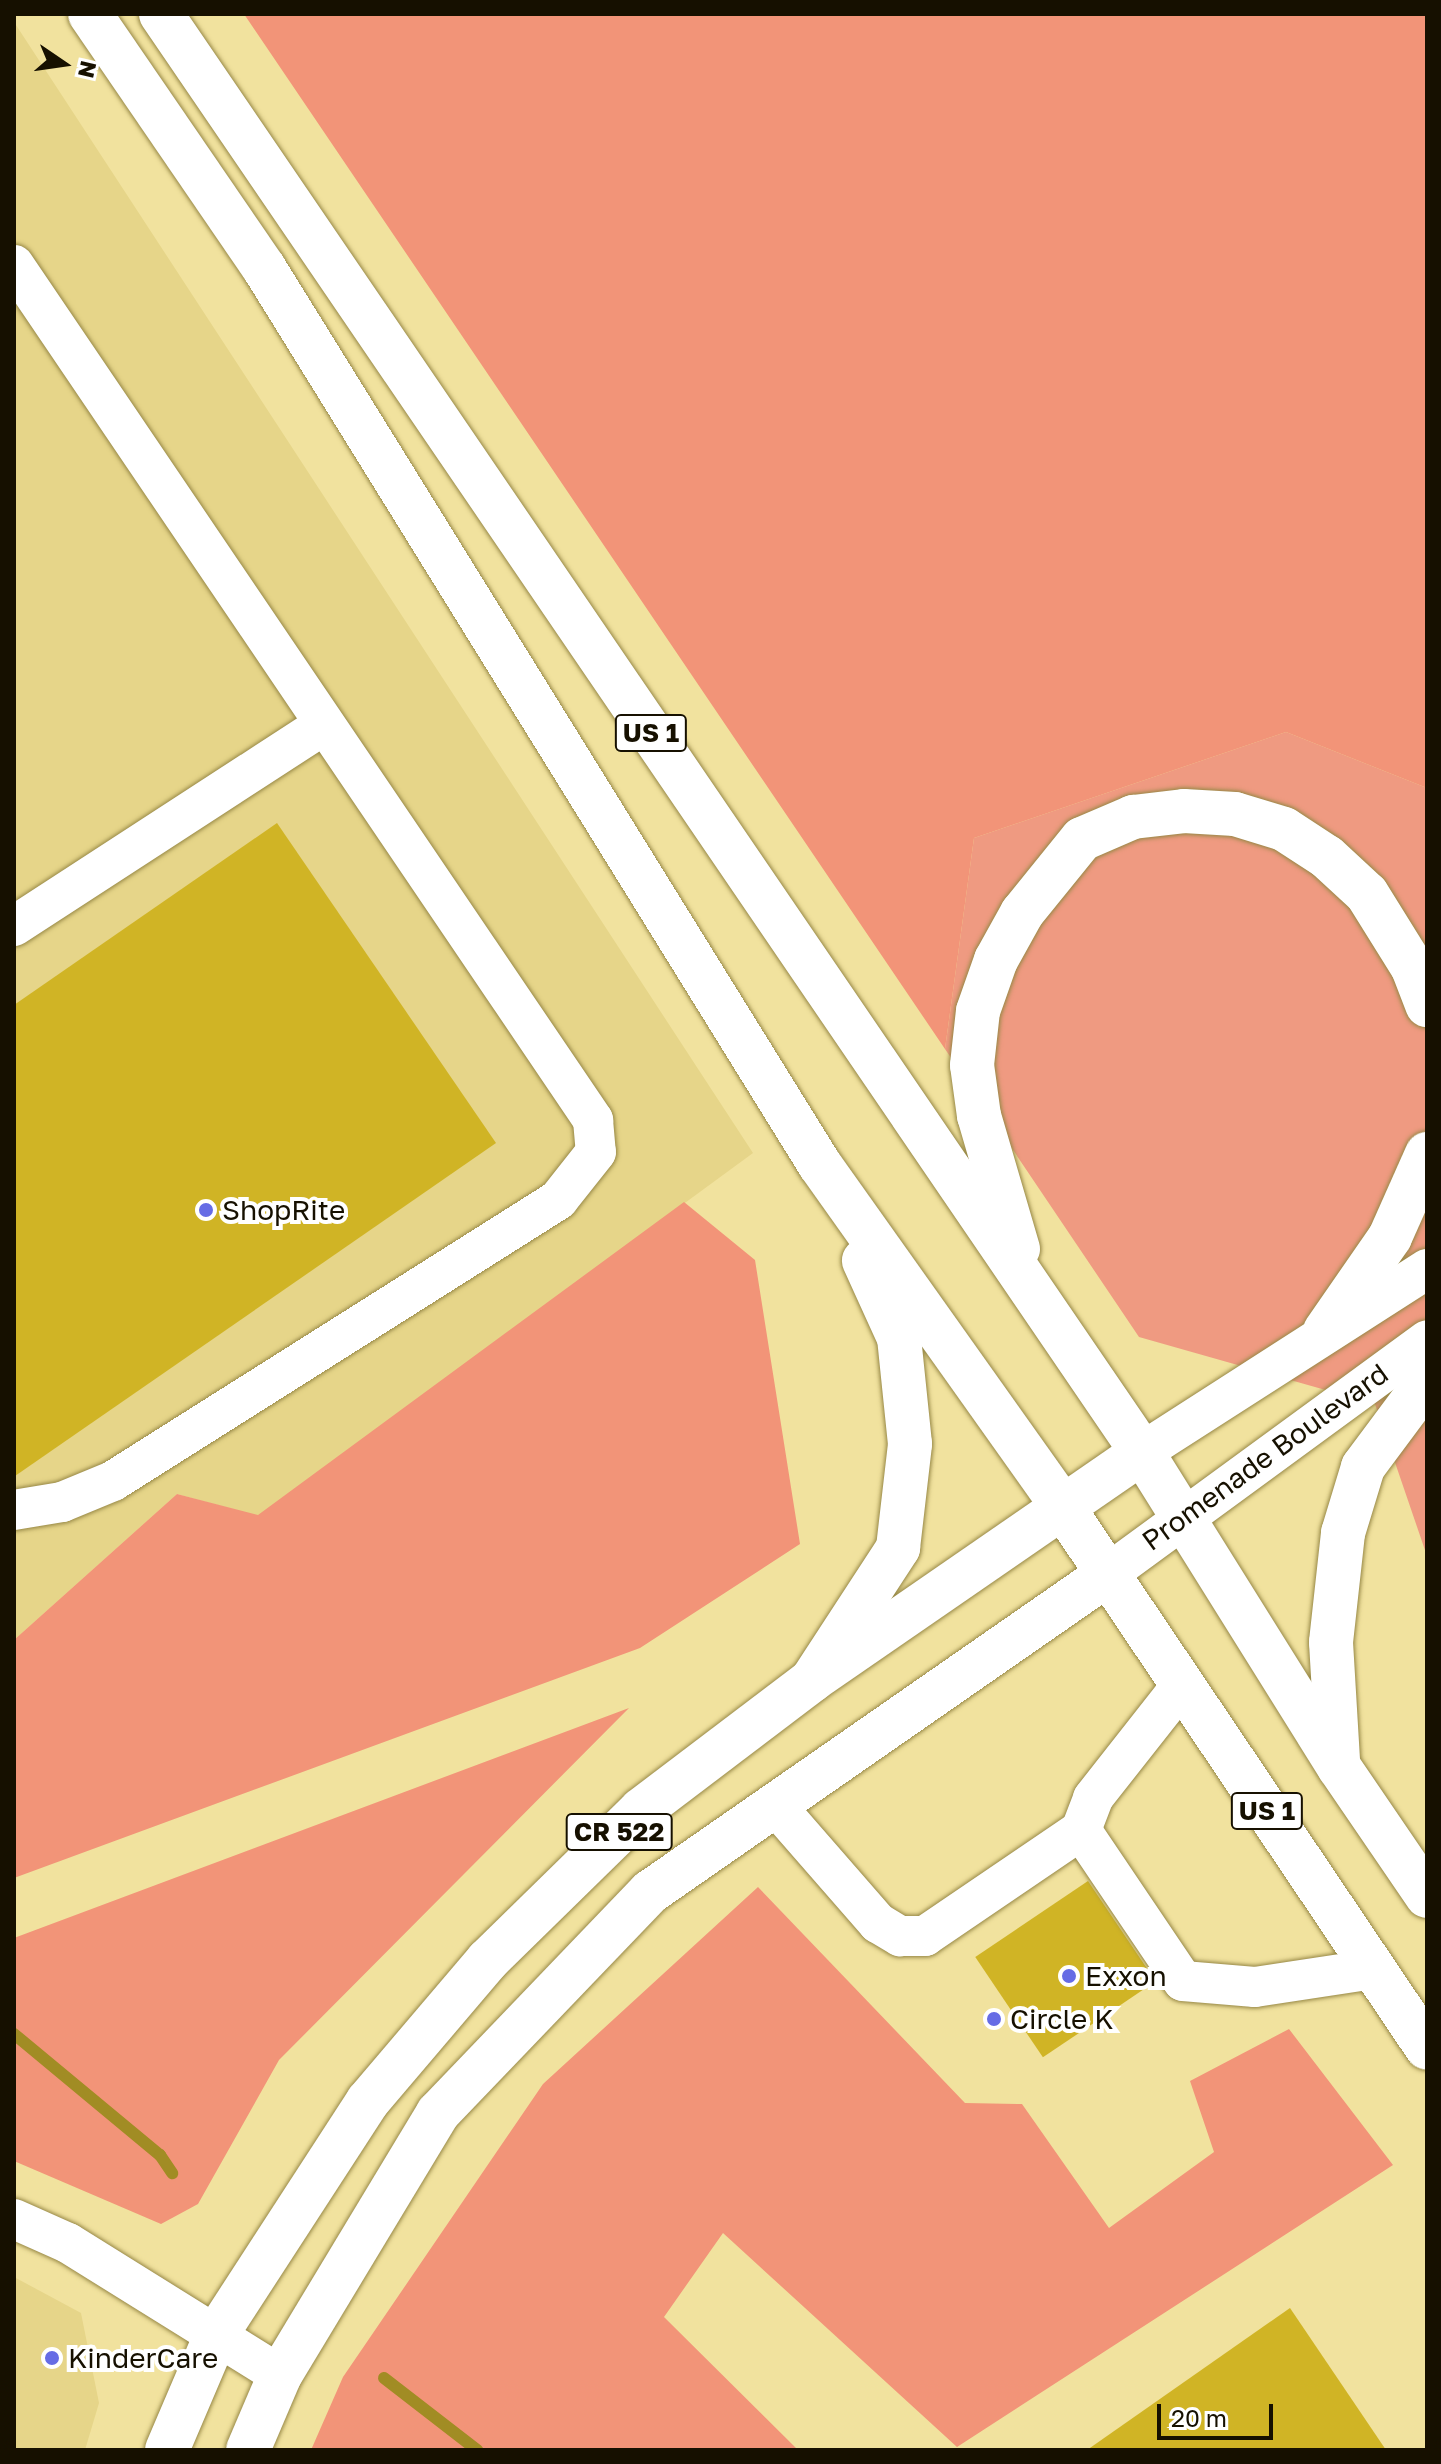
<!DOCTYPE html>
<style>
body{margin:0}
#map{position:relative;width:1441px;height:2464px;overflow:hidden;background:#f1e29e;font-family:"Golos Text",sans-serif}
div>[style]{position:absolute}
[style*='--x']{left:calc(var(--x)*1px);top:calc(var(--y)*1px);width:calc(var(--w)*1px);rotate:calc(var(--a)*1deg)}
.built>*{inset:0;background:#e6d589}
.green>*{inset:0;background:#ef9a81}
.forest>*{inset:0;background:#f29478}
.stream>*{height:12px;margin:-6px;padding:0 6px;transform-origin:6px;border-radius:6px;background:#a18c24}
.building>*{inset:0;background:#d0b425;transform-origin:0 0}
.roads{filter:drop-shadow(0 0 2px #978846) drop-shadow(0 0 2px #978846)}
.minor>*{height:40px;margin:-20px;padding:0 20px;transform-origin:20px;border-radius:20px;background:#fff}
.major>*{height:44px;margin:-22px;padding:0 22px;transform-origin:22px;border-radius:22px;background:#fff}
.highway>*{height:44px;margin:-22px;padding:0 22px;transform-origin:22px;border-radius:22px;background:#fff}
.dots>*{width:22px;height:22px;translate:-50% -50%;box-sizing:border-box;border:4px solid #fff;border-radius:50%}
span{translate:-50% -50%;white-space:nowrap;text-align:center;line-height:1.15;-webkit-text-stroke:8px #fff;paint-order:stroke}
.shield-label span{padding:2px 6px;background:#fff;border:2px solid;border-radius:6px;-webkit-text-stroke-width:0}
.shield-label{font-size:26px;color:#161000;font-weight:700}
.poi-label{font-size:28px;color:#161000}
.left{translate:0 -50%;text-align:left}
.street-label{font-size:28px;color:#161000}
.frame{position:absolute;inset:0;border:16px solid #161000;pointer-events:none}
.north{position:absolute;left:24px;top:24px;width:80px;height:80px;-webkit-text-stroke:6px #fff;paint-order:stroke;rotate:103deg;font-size:22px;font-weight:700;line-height:32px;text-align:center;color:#161000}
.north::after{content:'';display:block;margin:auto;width:28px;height:36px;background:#161000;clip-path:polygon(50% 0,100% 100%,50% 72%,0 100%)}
.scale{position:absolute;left:1157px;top:2404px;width:116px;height:36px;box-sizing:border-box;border:4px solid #161000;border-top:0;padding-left:10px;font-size:24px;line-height:28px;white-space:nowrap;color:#161000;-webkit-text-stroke:6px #fff;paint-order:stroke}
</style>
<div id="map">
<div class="built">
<i style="clip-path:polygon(14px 22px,753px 1153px,258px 1516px,177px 1494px,14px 1640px)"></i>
<i style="clip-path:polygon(14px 2277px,81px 2313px,99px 2403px,85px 2450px,14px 2450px)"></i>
</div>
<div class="green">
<i style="clip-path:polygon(1286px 732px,1427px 788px,1427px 1556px,1375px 1404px,1139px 1337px,945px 1049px,974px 838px)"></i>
</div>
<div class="forest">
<i style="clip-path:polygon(244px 14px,1427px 14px,1427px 788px,1286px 732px,974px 838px,945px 1049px)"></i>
<i style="clip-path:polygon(684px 1202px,755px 1260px,800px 1544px,640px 1648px,14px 1878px,14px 1640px,177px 1494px,258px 1515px)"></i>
<i style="clip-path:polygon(629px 1708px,279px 2060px,198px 2204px,161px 2224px,14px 2161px,14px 1938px)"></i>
<i style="clip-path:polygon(758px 1887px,965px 2103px,1022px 2104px,1109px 2228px,1214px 2152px,1190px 2081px,1289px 2029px,1393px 2165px,957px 2447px,723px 2233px,664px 2317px,798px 2450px,311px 2450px,343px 2377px,543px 2084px)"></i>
</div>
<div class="stream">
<i style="--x:14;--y:2034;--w:190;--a:39.7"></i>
<i style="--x:160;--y:2155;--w:22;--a:56"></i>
<i style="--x:384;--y:2378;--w:118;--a:37.7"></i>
</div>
<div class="building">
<i style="clip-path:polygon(277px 823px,496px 1143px,15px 1476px,14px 1005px)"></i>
<i style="left:1088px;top:1881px;width:121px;height:136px;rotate:56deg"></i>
<i style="clip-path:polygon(1290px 2308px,1386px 2450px,1087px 2450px)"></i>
</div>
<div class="roads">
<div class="minor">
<i style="--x:14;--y:265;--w:1033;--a:55.89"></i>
<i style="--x:593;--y:1120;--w:32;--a:85"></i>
<i style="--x:596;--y:1152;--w:61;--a:128.4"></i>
<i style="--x:558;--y:1200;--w:526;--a:147.73"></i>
<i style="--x:113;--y:1481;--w:55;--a:157.6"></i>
<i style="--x:62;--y:1502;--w:49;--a:170.5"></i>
<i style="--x:14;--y:926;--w:369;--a:-33"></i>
<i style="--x:1142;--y:1452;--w:339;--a:-32.7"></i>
<i style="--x:1105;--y:1576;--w:399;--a:-36.2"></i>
<i style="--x:775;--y:1805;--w:157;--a:48.9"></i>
<i style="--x:878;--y:1923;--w:26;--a:31"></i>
<i style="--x:900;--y:1936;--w:25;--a:0"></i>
<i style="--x:925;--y:1936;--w:189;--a:-34.2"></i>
<i style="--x:1081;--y:1830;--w:34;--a:-69"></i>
<i style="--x:1093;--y:1798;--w:144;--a:-51.8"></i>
<i style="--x:1081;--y:1830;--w:182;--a:56"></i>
<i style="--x:1183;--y:1981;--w:72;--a:4.8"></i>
<i style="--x:1255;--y:1987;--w:120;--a:-8.6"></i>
<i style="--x:14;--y:2219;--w:59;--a:24"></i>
<i style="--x:68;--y:2243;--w:250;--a:31.9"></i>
</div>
<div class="major">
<i style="--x:167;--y:2450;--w:125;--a:-66.9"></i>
<i style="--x:216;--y:2335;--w:279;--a:-57"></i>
<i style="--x:368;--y:2101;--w:185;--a:-49.6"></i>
<i style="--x:488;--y:1960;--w:214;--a:-44.4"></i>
<i style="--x:641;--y:1810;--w:215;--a:-37.2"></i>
<i style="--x:812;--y:1680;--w:401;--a:-34.6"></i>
<i style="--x:248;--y:2450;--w:82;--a:-66.9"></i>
<i style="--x:280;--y:2375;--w:306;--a:-58.9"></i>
<i style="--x:438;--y:2113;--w:306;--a:-46.2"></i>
<i style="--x:650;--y:1892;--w:554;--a:-34.78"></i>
</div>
<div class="highway">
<i style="--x:90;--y:14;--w:308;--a:55.6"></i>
<i style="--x:264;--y:268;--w:1055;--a:58.21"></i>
<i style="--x:820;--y:1165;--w:418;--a:54.6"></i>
<i style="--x:1062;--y:1506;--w:653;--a:56.04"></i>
<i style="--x:161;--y:14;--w:1741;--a:55.7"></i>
<i style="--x:1142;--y:1452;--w:372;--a:58"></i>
<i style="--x:1339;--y:1767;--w:156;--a:55.7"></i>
<i style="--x:1018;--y:1249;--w:139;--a:-106.3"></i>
<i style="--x:979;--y:1116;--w:51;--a:-97.8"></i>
<i style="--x:972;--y:1065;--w:54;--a:-83.7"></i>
<i style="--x:978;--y:1011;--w:54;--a:-70.6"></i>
<i style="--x:996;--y:960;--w:54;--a:-61"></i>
<i style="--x:1022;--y:913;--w:95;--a:-51"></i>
<i style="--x:1082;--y:839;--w:56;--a:-23.3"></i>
<i style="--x:1133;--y:817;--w:51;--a:-6.7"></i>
<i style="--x:1184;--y:811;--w:51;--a:3.4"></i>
<i style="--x:1235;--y:814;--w:51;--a:17"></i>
<i style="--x:1284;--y:829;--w:51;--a:33.1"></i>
<i style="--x:1327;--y:857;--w:54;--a:42.8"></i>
<i style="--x:1367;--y:894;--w:87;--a:58.1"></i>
<i style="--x:1413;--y:968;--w:40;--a:69"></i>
<i style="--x:1325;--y:1331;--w:114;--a:-55.3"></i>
<i style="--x:1390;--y:1237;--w:91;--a:-66"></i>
<i style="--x:812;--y:1680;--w:158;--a:-56.9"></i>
<i style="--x:898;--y:1548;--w:105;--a:-83.4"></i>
<i style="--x:910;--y:1444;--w:107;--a:-95.9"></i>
<i style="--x:899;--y:1338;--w:85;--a:-114.4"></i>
<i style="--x:1338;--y:1760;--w:118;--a:-93.4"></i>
<i style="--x:1331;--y:1642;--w:110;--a:-83.7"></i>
<i style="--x:1343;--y:1533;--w:69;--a:-73.1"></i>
<i style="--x:1363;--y:1467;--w:107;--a:-53.3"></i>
</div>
</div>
<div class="dots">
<i style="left:206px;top:1210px;background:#666ce5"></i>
<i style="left:1069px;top:1976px;background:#666ce5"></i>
<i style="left:994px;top:2019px;background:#666ce5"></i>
<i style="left:52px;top:2358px;background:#666ce5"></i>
</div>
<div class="shield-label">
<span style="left:651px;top:733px">US 1</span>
<span style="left:1267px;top:1811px">US 1</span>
<span style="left:619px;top:1832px">CR 522</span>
</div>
<div class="poi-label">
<span class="left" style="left:222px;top:1210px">ShopRite</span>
<span class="left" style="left:1085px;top:1976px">Exxon</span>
<span class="left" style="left:1010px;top:2019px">Circle K</span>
<span class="left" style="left:68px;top:2358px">KinderCare</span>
</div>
<div class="street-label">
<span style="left:1265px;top:1457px;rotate:-36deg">Promenade Boulevard</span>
</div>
<div class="frame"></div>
<div class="north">N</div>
<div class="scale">20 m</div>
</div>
